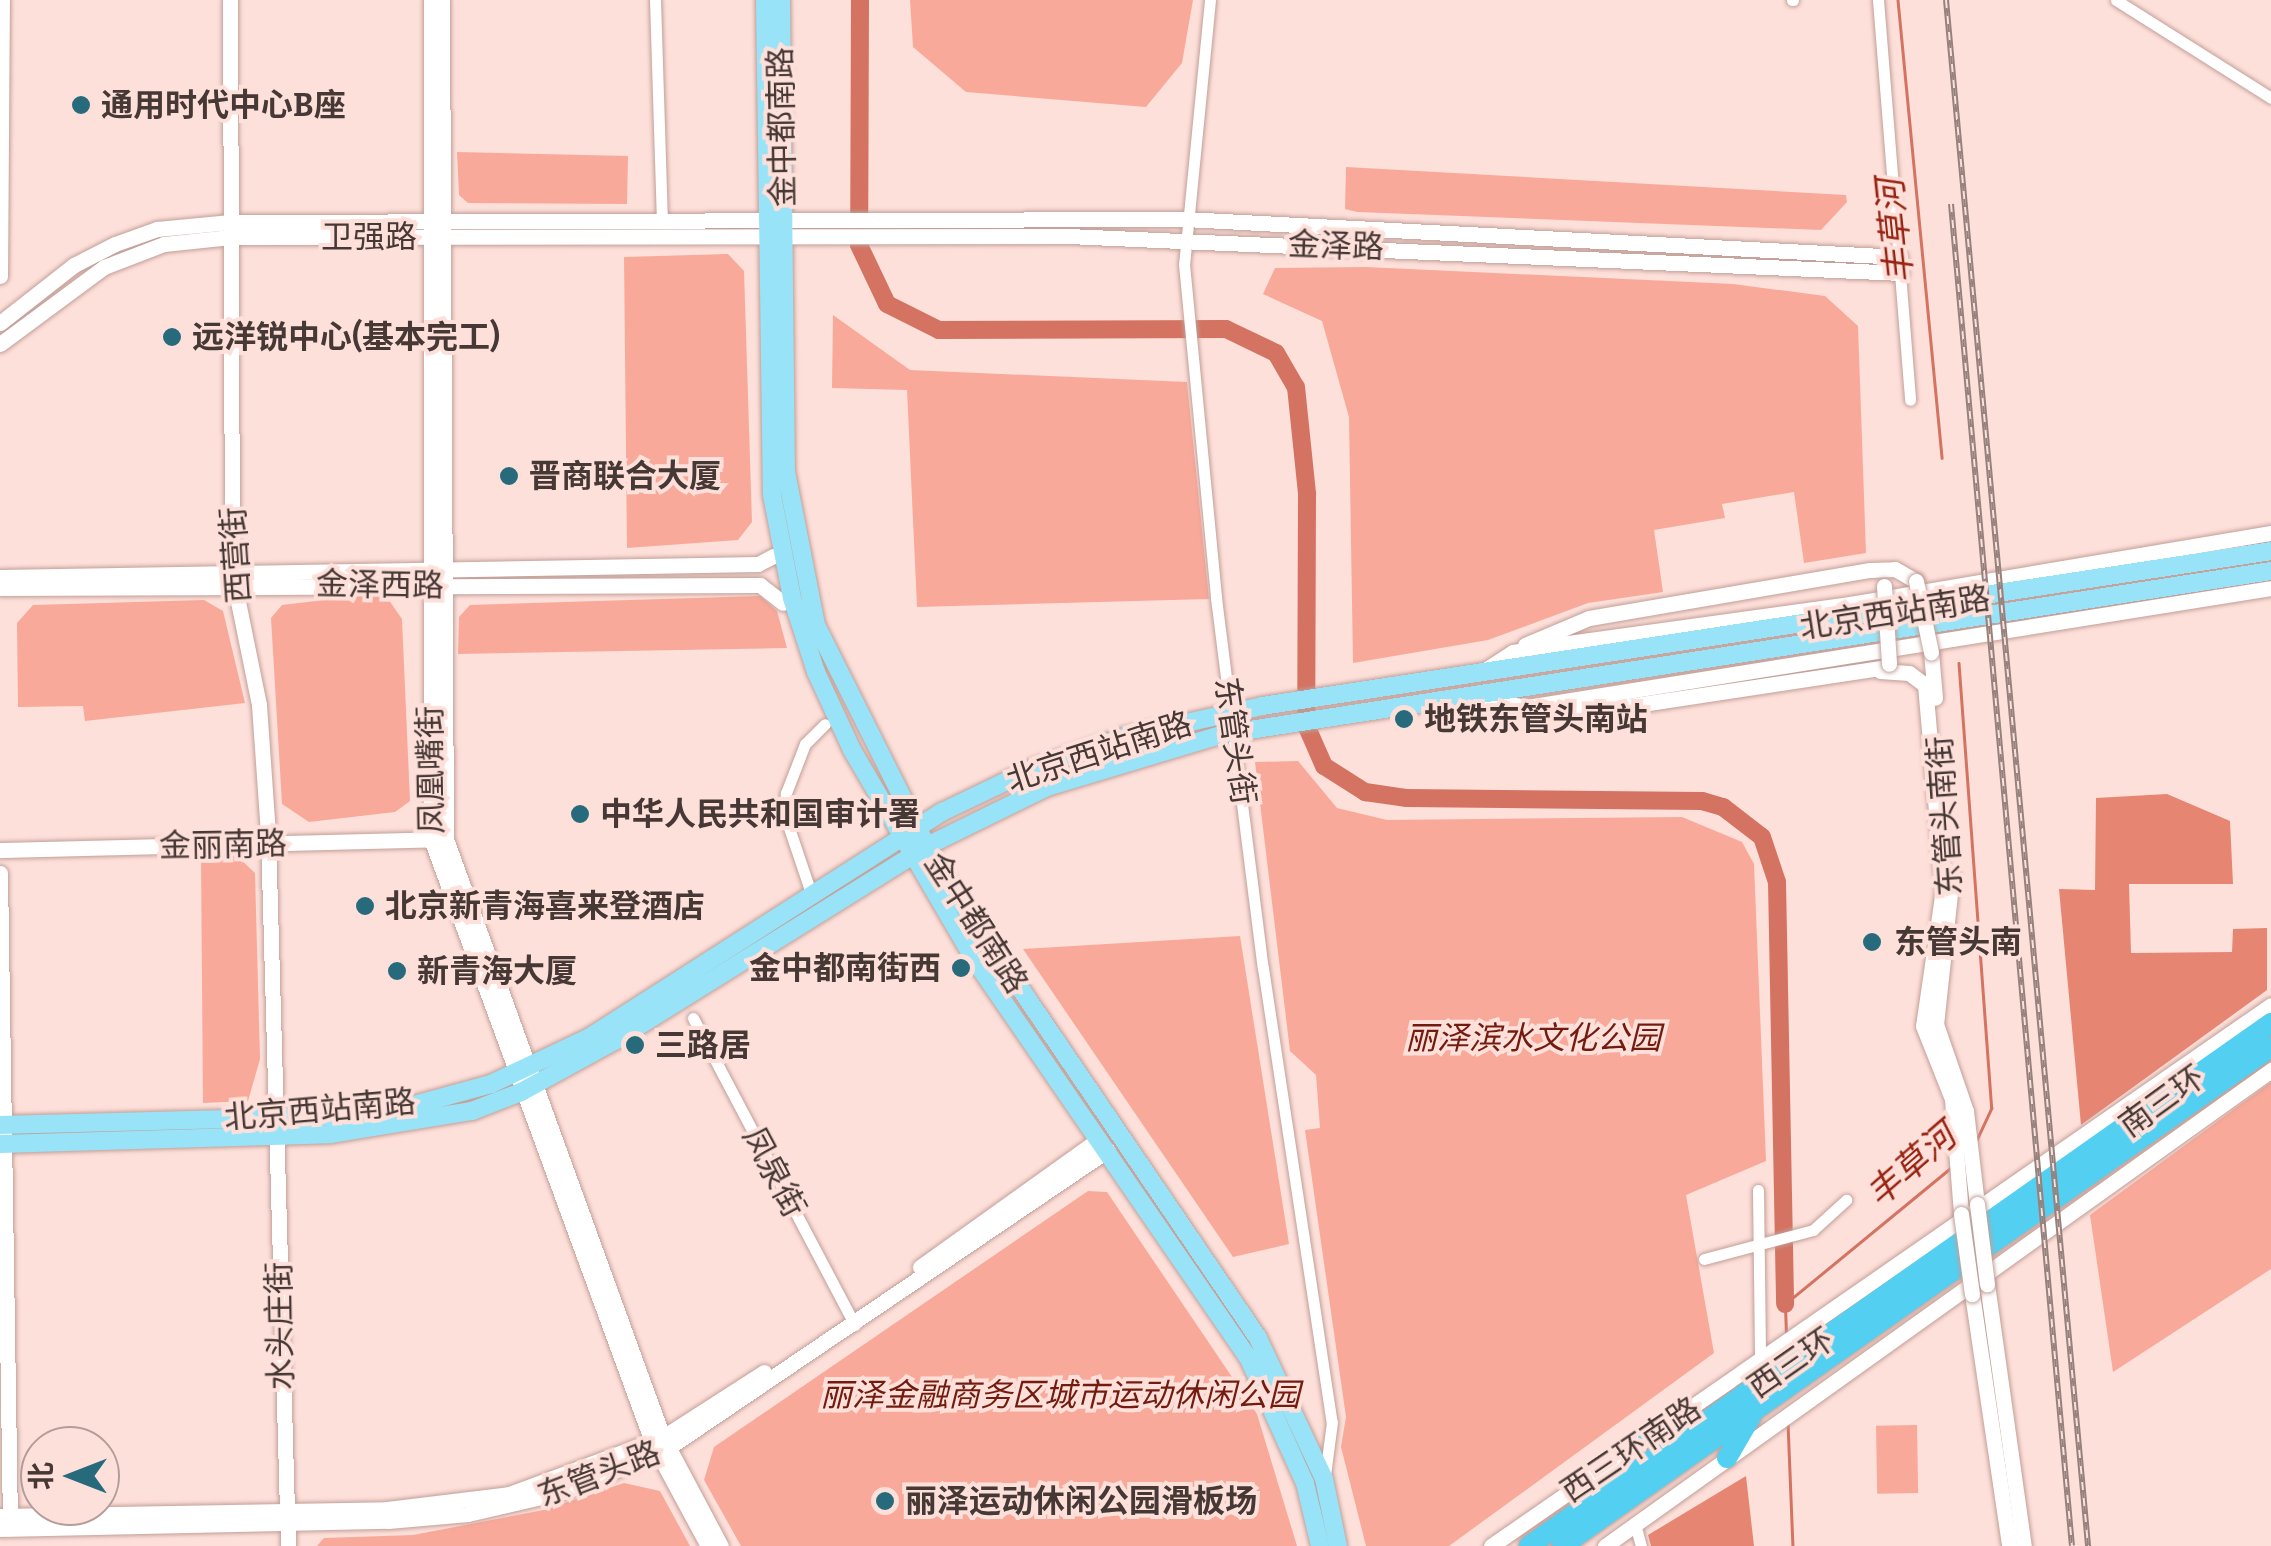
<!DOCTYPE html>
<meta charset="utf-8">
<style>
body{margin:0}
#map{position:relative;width:2271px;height:1546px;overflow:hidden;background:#fee0da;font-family:Bitter,"Noto Sans SC",serif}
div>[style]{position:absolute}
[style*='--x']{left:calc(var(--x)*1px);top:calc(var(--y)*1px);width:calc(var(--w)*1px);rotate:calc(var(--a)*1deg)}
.green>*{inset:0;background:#f9a999;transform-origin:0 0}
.forest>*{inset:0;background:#e78573}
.stream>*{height:2.5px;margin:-1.25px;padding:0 1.25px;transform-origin:1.25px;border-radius:1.25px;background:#d47362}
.river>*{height:18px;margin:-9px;padding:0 9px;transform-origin:9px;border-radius:9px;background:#d47362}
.roads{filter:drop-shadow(0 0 2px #c29f98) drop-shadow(0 0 2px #c29f98)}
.street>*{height:11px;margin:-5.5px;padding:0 5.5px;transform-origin:5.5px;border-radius:5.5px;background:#fff}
.secondary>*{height:15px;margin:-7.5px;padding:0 7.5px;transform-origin:7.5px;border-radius:7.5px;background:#fff}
.primary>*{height:18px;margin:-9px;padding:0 9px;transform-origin:9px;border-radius:9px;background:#98e3f7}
.highway>*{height:20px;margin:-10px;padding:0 10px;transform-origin:10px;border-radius:10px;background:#53d0f1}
.rail>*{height:6px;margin-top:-3px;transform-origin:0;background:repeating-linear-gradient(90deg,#fee0da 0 8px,#96817d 0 16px);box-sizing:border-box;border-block:2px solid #96817d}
.bridges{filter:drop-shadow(0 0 2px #c29f98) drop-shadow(0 0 2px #c29f98)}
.secondary-bridge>*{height:15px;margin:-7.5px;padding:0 7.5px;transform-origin:7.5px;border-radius:7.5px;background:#fff}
.dots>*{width:28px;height:28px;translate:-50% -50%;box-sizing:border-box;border:5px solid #fee0da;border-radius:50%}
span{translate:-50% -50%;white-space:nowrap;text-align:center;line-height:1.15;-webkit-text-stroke:8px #fee0da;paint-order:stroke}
.poi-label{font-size:32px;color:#463835;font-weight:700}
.left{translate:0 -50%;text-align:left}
.right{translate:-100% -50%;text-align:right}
.street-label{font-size:32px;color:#463835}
.park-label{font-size:32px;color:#731b0f;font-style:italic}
.water-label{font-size:35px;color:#972313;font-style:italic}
.north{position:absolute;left:20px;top:1426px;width:100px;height:100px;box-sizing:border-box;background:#fee0da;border:2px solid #b49d98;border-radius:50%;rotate:270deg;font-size:28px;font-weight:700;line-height:40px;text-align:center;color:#463835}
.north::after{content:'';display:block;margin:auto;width:35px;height:45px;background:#276a7c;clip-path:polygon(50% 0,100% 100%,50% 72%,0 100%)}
</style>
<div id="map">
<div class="green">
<i style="clip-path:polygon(910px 0,1193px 0,1182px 63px,1146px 107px,966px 92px,913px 47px)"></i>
<i style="clip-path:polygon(457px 152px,628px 156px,627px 204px,468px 203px,459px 195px)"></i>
<i style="clip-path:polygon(1346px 167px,1846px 195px,1847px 202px,1821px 230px,1357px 212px,1345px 209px)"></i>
<i style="clip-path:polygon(728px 254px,744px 271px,752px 522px,738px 540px,627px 548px,624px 257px)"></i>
<i style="clip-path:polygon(1366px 267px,1733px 284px,1825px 296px,1858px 326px,1866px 553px,1804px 563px,1794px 492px,1722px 504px,1725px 518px,1654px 530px,1663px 592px,1588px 603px,1488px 640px,1353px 663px,1349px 417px,1322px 321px,1263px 294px,1275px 268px)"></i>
<i style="clip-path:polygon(833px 315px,910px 370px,1187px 382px,1209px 599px,917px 607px,907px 390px,832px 388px)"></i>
<i style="clip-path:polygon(384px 593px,402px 619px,410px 801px,395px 812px,309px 822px,282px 804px,271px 618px,282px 605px)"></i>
<i style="clip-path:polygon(760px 596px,777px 611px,787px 648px,458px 654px,459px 617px,470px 605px)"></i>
<i style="clip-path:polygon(204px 600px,223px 611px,245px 703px,85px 721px,83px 706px,18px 707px,17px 623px,33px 605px)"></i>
<i style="clip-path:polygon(1298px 761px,1337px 808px,1387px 820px,1682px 817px,1742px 842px,1754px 864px,1766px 1161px,1686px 1195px,1714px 1353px,1449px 1546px,1366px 1546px,1341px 1447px,1346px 1417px,1305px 1130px,1320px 1128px,1316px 1075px,1290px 1051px,1255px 762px)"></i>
<i style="clip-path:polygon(201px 856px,237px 856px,255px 873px,260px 1059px,248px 1101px,203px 1103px)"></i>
<i style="clip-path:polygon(1240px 936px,1289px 1244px,1233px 1257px,1023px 949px)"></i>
<i style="clip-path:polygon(2271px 1082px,2271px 1269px,2113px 1372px,2090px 1215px)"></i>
<i style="clip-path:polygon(1088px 1191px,1107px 1192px,1257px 1414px,1297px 1546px,741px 1546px,704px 1480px,714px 1447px)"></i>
<i style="left:1917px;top:1425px;width:68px;height:41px;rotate:89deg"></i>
<i style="clip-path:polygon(624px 1483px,660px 1491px,690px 1546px,317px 1546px,324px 1538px,413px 1535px,544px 1510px)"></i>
</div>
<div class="forest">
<i style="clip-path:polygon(2167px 794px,2230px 821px,2233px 884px,2129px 884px,2131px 953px,2232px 952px,2233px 929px,2267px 928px,2267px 990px,2081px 1125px,2059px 889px,2095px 890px,2096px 798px)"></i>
<i style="clip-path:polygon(1746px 1476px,1754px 1546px,1651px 1546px,1648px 1535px)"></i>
</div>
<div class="stream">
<i style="--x:1898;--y:0;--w:460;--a:84.5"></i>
<i style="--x:1959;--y:663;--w:446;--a:85.8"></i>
<i style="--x:1992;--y:1108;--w:40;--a:115"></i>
<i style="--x:1786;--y:1335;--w:31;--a:-92"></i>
<i style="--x:1785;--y:1304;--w:216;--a:-39.4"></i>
<i style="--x:1788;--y:1423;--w:123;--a:87.7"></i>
</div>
<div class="river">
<i style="--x:860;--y:0;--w:245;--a:90.2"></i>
<i style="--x:859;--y:245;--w:65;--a:64.6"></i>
<i style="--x:887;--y:304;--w:58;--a:26.6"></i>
<i style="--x:939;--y:330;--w:287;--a:-0.2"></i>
<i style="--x:1226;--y:329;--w:55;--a:25.6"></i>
<i style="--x:1276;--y:353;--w:39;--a:60"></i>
<i style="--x:1296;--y:387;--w:108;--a:84.1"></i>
<i style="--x:1307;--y:494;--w:231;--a:90.2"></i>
<i style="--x:1306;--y:725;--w:45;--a:66.3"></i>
<i style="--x:1324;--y:766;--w:49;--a:32.4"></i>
<i style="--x:1365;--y:792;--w:41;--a:8.3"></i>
<i style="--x:1406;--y:798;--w:296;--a:0.6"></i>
<i style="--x:1702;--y:801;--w:22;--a:16"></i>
<i style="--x:1723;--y:807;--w:49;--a:37.6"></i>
<i style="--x:1762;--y:837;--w:47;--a:71.6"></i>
<i style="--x:1777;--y:882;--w:422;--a:88.9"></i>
</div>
<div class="roads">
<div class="street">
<i style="--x:655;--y:0;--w:222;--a:88.2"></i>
<i style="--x:1210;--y:0;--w:265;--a:95.6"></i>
<i style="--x:1184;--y:264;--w:336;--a:84.5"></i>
<i style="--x:1216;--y:598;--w:373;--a:82.8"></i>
<i style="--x:1263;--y:968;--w:459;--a:81.4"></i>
<i style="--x:1332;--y:1422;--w:53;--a:97.5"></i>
<i style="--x:1792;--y:0;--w:1;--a:0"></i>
<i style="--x:1878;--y:0;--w:401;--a:85.4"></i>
<i style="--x:2116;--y:0;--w:183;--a:32.3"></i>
<i style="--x:812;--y:896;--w:84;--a:-108.6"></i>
<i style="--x:785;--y:816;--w:23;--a:-88"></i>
<i style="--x:786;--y:793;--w:53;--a:-68.8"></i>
<i style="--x:805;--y:744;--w:28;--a:-45"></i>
<i style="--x:693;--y:1018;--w:347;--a:62.2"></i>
<i style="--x:1758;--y:1190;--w:171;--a:89.3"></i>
<i style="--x:1704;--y:1259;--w:113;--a:-14.9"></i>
<i style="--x:1813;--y:1230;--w:45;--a:-42.3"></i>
<i style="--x:1635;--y:1524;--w:23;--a:75"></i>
</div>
<div class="secondary">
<i style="--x:230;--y:0;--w:572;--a:89.8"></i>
<i style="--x:232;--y:572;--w:136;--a:78.5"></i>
<i style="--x:259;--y:705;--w:130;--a:86"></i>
<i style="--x:268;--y:835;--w:711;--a:88.39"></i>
<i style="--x:431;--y:0;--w:839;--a:90"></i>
<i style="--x:431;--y:839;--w:642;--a:69.87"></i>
<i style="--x:652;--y:1442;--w:118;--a:61.7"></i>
<i style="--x:442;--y:0;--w:839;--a:89.73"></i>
<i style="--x:446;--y:839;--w:636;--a:70.06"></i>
<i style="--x:663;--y:1437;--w:123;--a:62"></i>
<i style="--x:0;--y:276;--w:276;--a:-89.6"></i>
<i style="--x:0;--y:323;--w:94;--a:-38.1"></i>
<i style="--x:74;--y:265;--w:46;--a:-27.1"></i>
<i style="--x:115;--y:244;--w:45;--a:-19.7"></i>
<i style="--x:157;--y:229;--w:74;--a:-5.4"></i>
<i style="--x:231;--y:222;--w:954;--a:-0.18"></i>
<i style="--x:1185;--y:219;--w:716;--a:3.04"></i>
<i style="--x:0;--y:344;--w:129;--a:-36.5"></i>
<i style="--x:104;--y:267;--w:64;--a:-21"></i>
<i style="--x:164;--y:244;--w:67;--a:-6"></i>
<i style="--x:231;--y:237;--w:837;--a:-0.07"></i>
<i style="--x:1068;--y:236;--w:834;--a:2.54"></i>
<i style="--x:0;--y:577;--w:758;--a:-0.98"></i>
<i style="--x:758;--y:564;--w:17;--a:-28"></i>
<i style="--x:0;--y:588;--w:760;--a:-0.23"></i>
<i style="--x:760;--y:585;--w:29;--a:38"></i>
<i style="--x:1525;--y:645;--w:69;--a:-22.9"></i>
<i style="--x:1589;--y:618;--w:285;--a:-9.7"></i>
<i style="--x:1870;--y:570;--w:25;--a:-2"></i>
<i style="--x:1895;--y:569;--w:24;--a:30"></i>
<i style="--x:1931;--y:652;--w:46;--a:85"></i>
<i style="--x:1485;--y:670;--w:33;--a:-33"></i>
<i style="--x:1513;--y:652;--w:49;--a:-9.5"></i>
<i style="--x:1561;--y:644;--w:292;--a:-7.9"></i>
<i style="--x:1850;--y:604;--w:427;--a:-9.6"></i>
<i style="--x:1880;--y:671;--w:29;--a:4"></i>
<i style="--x:1909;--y:673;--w:20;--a:37"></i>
<i style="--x:1925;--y:685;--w:205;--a:85"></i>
<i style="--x:1943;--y:889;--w:138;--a:98.3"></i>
<i style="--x:1923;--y:1026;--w:79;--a:68.3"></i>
<i style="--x:1952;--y:1099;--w:115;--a:85.5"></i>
<i style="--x:1477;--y:698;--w:51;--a:10.2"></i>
<i style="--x:1527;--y:707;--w:753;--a:-9.09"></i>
<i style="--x:1536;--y:708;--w:53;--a:4.3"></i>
<i style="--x:1589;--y:712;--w:302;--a:-8.6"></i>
<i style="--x:0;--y:850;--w:441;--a:-1.4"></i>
<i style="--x:0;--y:873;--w:653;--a:89.12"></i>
<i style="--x:1952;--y:875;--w:150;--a:96.1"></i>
<i style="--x:1936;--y:1024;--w:92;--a:71"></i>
<i style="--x:1966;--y:1111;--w:94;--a:83.3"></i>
<i style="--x:920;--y:1267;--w:220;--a:-35.6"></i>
<i style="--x:1987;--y:1284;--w:265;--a:82"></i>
<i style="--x:1972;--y:1294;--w:255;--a:81.6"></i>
<i style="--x:0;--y:1516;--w:387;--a:-1"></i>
<i style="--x:387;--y:1509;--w:123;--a:-7"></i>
<i style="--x:509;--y:1494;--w:164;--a:-20.3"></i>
<i style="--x:663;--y:1437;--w:120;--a:-32.8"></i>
<i style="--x:0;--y:1529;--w:388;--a:-1.2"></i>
<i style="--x:388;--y:1521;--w:80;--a:-5"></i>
<i style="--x:468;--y:1514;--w:102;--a:-13.1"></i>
<i style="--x:567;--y:1491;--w:110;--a:-23.1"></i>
<i style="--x:668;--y:1448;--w:531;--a:-34.11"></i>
<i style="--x:1491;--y:1546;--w:949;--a:-34.74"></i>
<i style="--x:1605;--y:1546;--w:819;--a:-35.55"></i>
</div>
<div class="primary">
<i style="--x:765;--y:0;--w:495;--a:89.2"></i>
<i style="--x:772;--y:495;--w:105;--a:79"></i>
<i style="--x:792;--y:598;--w:78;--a:72"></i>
<i style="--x:816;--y:672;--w:86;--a:65.2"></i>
<i style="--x:852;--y:750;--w:242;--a:59.7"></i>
<i style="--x:974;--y:959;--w:483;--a:55.5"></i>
<i style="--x:1248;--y:1357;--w:138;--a:65.7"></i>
<i style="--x:1305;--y:1483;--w:65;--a:76.6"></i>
<i style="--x:781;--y:0;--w:472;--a:89.4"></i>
<i style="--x:786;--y:472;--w:156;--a:78.9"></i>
<i style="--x:816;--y:625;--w:266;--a:63.4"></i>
<i style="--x:935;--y:863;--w:574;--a:55.78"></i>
<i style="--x:1258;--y:1338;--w:156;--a:64.9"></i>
<i style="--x:1324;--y:1479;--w:68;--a:78.2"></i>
<i style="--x:0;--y:1125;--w:334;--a:-1.5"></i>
<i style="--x:334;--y:1116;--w:74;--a:-7"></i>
<i style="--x:407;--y:1107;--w:87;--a:-15.3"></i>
<i style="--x:491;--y:1084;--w:110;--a:-25.4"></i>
<i style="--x:590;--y:1037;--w:418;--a:-32.6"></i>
<i style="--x:942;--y:812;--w:102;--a:-25.6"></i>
<i style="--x:1034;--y:768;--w:98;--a:-19"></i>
<i style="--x:1127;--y:736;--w:138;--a:-12.5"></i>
<i style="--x:1262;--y:706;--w:1021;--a:-8.73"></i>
<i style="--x:0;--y:1144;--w:330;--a:-1.7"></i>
<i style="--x:330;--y:1134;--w:144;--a:-9.2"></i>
<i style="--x:472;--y:1111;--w:53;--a:-21.2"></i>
<i style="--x:521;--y:1092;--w:108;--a:-28.7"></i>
<i style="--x:616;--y:1040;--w:371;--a:-31.9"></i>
<i style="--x:931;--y:844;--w:129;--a:-26.2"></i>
<i style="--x:1047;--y:787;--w:185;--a:-16.7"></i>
<i style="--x:1224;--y:734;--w:1060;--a:-8.85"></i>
</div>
<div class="highway">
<i style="--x:1648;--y:1437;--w:44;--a:-17.2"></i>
<i style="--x:1727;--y:1458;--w:48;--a:-59.7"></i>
<i style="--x:1529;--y:1546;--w:908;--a:-35.18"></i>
<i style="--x:1562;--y:1546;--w:867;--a:-35.14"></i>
</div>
</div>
<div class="rail">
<i style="--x:1946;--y:0;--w:1553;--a:84.75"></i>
<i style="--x:1951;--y:204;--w:1347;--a:84.85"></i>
</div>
<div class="bridges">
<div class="secondary-bridge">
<i style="--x:1916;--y:581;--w:73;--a:78.1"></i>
<i style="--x:1884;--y:586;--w:78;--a:86.3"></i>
<i style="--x:1977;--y:1204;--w:81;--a:82.9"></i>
<i style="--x:1961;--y:1214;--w:81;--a:82.2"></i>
</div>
</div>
<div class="dots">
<i style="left:81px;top:105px;background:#276a7c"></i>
<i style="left:172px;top:337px;background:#276a7c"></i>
<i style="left:509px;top:476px;background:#276a7c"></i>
<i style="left:1404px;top:719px;background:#276a7c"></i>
<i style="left:580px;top:814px;background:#276a7c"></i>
<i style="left:365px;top:906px;background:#276a7c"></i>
<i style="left:1872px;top:942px;background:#276a7c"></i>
<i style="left:961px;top:968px;background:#276a7c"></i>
<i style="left:397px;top:971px;background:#276a7c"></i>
<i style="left:635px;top:1045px;background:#276a7c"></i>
<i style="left:885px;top:1501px;background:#276a7c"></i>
</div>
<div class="poi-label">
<span class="left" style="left:101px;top:105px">通用时代中心B座</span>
<span class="left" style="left:192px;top:337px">远洋锐中心(基本完工)</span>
<span class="left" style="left:529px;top:476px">晋商联合大厦</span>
<span class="left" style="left:1424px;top:719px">地铁东管头南站</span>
<span class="left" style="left:600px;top:814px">中华人民共和国审计署</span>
<span class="left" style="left:385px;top:906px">北京新青海喜来登酒店</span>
<span class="left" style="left:1894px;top:942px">东管头南</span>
<span class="right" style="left:941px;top:968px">金中都南街西</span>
<span class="left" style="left:417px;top:971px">新青海大厦</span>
<span class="left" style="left:655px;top:1045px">三路居</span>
<span class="left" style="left:905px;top:1501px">丽泽运动休闲公园滑板场</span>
</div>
<div class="street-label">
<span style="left:782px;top:127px;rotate:-91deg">金中都南路</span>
<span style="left:369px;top:237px">卫强路</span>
<span style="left:1336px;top:246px;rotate:2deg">金泽路</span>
<span style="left:236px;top:555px;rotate:-94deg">西营街</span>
<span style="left:380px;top:585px;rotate:1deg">金泽西路</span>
<span style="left:1895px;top:613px;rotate:-9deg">北京西站南路</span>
<span style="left:1235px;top:741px;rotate:82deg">东管头街</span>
<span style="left:1099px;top:752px;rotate:-18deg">北京西站南路</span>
<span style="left:431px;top:770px;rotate:-91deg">凤凰嘴街</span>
<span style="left:1945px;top:816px;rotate:-94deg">东管头南街</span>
<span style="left:223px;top:845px;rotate:-1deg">金丽南路</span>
<span style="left:976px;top:923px;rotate:57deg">金中都南路</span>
<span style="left:2162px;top:1101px;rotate:-36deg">南三环</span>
<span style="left:320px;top:1110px;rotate:-5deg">北京西站南路</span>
<span style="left:774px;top:1172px;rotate:62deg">凤泉街</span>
<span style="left:280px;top:1326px;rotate:-91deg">水头庄街</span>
<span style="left:1791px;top:1363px;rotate:-35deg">西三环</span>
<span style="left:1631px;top:1450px;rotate:-34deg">西三环南路</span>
<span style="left:599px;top:1474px;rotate:-21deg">东管头路</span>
</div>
<div class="park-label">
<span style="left:1533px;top:1038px">丽泽滨水文化公园</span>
<span style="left:1060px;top:1395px">丽泽金融商务区城市运动休闲公园</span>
</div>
<div class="water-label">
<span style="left:1895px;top:231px;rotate:-96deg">丰草河</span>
<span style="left:1911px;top:1165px;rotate:-41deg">丰草河</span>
</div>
<div class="north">北</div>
</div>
